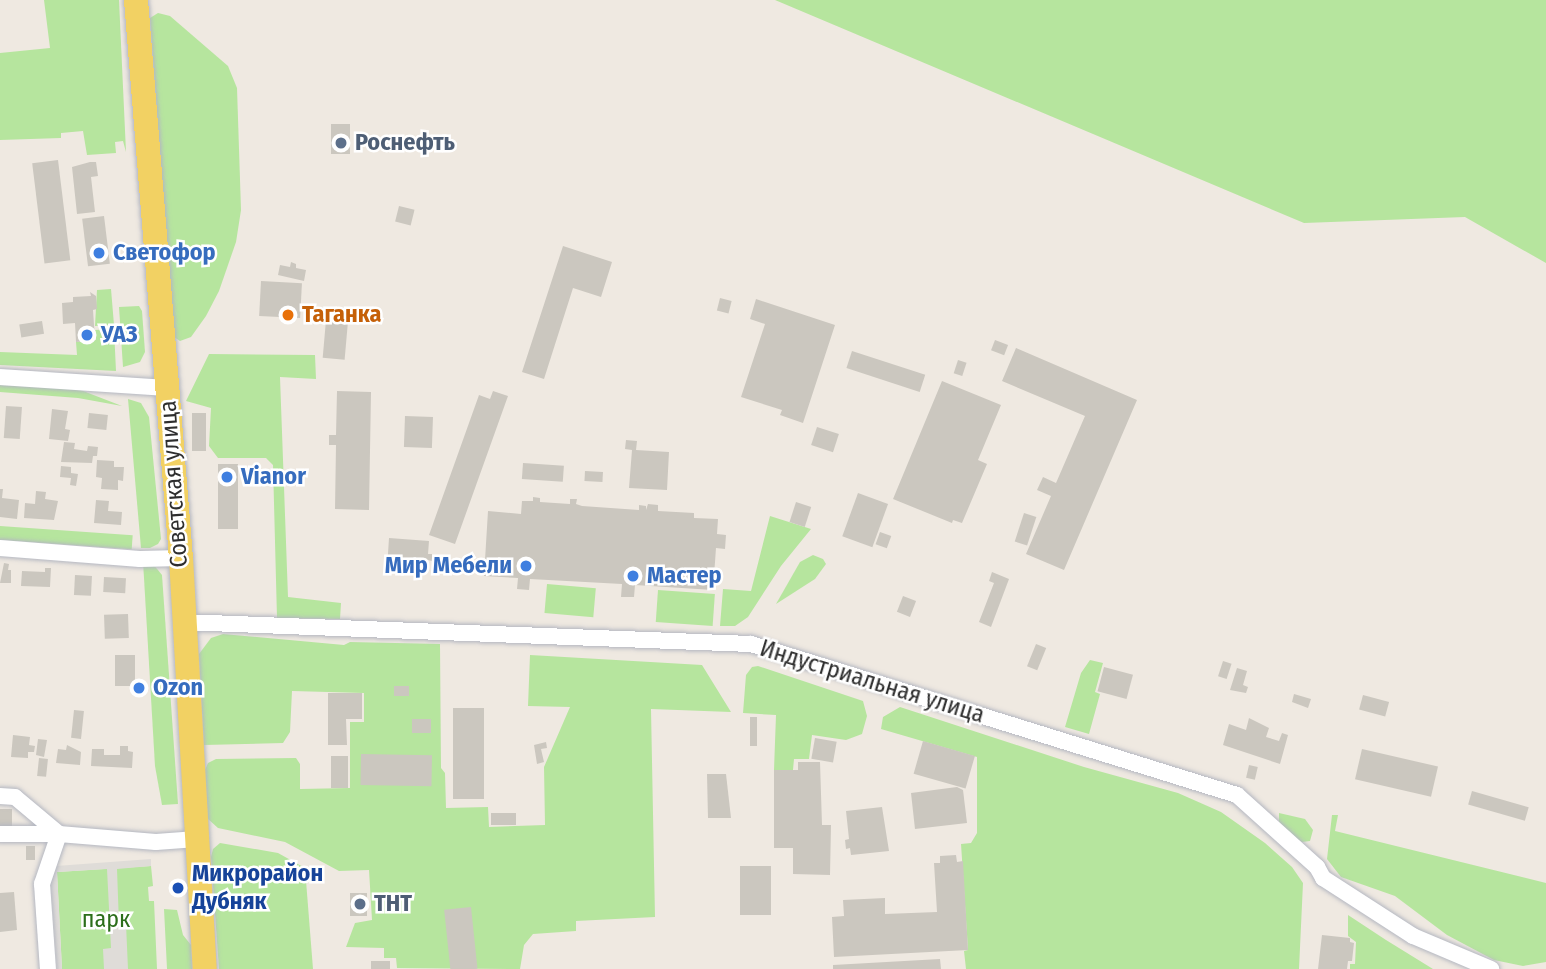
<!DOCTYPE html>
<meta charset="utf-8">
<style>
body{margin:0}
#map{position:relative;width:1546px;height:969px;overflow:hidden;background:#efe9e1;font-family:"Fira Sans Condensed",sans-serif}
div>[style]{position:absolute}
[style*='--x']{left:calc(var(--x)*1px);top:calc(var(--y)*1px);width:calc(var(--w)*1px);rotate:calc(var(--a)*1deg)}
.green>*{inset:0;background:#b6e59e;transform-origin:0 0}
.plaza>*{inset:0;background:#dfdcd8}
.building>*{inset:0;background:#cbc7bf;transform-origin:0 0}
.roads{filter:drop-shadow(0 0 2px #b4b7c1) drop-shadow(0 0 2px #b4b7c1)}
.street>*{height:16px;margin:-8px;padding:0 8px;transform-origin:8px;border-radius:8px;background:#fff}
.primary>*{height:24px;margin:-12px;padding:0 12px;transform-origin:12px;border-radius:12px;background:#f2d163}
.dots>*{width:19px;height:19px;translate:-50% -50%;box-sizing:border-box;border:4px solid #fff;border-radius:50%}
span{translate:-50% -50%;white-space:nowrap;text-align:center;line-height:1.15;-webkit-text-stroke:5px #fff;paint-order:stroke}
.service-label{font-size:24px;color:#4e5e75;font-weight:700}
.left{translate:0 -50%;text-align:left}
.shop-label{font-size:24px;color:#366cbe;font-weight:700}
.right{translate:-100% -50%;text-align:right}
.food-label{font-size:24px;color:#c56008;font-weight:700}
.street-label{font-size:24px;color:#2e2e2e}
.transit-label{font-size:24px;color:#164399;font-weight:700}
.park-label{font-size:24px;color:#2c6e1b}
</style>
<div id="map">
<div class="green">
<i style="clip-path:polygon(44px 0,119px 0,126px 152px,123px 141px,115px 142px,116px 153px,87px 155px,83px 131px,61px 133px,61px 138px,0 140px,0 53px,50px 48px)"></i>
<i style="clip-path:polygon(775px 0,1546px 0,1546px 263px,1465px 217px,1304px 223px)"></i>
<i style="clip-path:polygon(158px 13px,170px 16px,228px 66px,237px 88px,241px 210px,236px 242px,219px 291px,206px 316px,191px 337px,180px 341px,174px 337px,150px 18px)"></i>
<i style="clip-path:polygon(111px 289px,114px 325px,95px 326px,97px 290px)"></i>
<i style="clip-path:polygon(139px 306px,142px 311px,145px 352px,140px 362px,123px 367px,119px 307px)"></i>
<i style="clip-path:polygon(114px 329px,116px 371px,0 365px,0 352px,77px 355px,76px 342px,96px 340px,95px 330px)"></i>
<i style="clip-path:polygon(209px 354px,315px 355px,316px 379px,280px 377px,288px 597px,341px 603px,340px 619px,277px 618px,273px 465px,266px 458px,218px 458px,209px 446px,211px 408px,186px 401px)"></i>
<i style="clip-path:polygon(0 385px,78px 389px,122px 406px,78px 398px,0 392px)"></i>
<i style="clip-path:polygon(128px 399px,141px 403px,149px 417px,161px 539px,158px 544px,150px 548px,141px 548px)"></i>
<i style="clip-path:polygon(770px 516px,811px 529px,781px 566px,748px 617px,735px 626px,720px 626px,723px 589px,751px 591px)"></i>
<i style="left:0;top:526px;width:133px;height:14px;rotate:4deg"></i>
<i style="clip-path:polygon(813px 555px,823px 559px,826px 564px,815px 579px,776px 604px,800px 562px)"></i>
<i style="clip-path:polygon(143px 561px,153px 564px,162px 575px,178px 804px,162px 805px,155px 766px)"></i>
<i style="left:547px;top:584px;width:49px;height:29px;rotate:5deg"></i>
<i style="left:658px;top:590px;width:57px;height:32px;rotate:4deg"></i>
<i style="clip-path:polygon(223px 634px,344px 645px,350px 642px,440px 644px,441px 768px,445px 773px,446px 808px,488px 807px,489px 827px,545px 825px,544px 767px,570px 707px,528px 706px,530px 655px,702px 665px,731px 712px,651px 709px,655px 917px,576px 921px,576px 931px,533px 934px,524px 945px,520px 969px,397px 968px,396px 958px,384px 958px,384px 948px,346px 947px,355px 923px,372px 920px,369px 870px,339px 871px,285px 842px,218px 828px,208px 819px,205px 770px,208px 763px,216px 759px,296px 758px,300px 764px,300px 789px,350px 788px,350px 722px,364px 722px,364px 693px,292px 691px,290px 732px,283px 743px,204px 745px,199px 654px,211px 638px)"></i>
<i style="clip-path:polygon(1090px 660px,1103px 663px,1095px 692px,1100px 694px,1089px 734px,1065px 727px,1081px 673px)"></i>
<i style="clip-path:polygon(758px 666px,863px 701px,867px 716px,862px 734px,846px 740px,812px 735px,809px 759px,794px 759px,793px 770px,774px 770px,776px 715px,743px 713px,746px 675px,752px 667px)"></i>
<i style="clip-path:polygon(900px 707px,1084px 767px,1178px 793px,1221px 812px,1265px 843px,1292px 867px,1303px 883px,1299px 969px,966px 969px,964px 951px,968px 950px,961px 844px,971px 843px,977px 833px,977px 757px,881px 729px,883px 717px)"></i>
<i style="clip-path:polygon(1279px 813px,1305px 819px,1313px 830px,1310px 841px,1302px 842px,1293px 837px,1279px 823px)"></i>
<i style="clip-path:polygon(1332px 815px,1338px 815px,1335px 831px,1546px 883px,1546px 962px,1523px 966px,1494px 960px,1447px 935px,1395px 896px,1341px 877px,1327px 859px)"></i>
<i style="clip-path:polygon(220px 843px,278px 853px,305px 868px,313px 969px,219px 969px,211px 857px,213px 849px)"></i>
<i style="clip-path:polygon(151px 866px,153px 886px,148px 887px,149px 901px,154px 901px,157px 969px,62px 969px,57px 872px)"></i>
<i style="clip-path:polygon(164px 909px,177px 910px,183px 935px,191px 945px,192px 969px,167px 969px)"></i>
<i style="clip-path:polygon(1348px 915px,1386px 940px,1433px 969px,1350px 969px,1350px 964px,1355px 964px,1356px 942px,1348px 936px)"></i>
</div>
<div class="plaza">
<i style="clip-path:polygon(151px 859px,151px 866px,117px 869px,119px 924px,126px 924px,128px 969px,104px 969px,103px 949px,111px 948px,107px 869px,57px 872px,62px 969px,57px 969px,50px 876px,56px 866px)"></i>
</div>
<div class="building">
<i style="left:331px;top:124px;width:19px;height:30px"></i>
<i style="left:58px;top:160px;width:101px;height:26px;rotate:83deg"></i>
<i style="clip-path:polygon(90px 162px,96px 162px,98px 176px,91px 177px,95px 212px,77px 214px,72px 167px)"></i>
<i style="left:399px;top:206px;width:16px;height:16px;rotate:14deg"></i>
<i style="left:104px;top:216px;width:48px;height:22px;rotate:83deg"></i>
<i style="clip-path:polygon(563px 246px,612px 262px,601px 297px,573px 288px,544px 379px,522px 372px)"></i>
<i style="clip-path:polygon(291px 262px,296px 264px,296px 268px,306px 270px,304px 281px,278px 275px,280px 265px,290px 267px)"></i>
<i style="left:261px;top:281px;width:41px;height:35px;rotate:3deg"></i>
<i style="clip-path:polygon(90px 292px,96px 296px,97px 309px,93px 310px,95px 340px,76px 342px,75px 323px,63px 324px,62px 303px,73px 302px,73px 297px,91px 296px)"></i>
<i style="left:720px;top:298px;width:12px;height:13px;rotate:14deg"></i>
<i style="clip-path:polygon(756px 299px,835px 325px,803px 423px,780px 415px,782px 410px,741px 397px,765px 324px,750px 319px)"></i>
<i style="left:326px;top:320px;width:22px;height:38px;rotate:5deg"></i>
<i style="left:42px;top:321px;width:13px;height:23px;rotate:81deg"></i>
<i style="left:995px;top:340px;width:14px;height:11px;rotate:21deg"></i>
<i style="clip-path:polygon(1016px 348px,1137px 400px,1064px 570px,1026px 554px,1051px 496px,1037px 490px,1043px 477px,1056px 483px,1085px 416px,1002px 381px)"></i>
<i style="left:852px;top:351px;width:77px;height:18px;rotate:18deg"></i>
<i style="left:958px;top:360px;width:9px;height:14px;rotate:18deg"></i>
<i style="clip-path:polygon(942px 381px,1001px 405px,978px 460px,987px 464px,962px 523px,953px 520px,952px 523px,893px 499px)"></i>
<i style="clip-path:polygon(337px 391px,371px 392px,369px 510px,335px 509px,336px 445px,329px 445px,329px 435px,336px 435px)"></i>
<i style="clip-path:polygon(493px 391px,508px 396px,455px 544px,429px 535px,479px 395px,490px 399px)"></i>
<i style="left:6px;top:406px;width:16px;height:32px;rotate:4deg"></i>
<i style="clip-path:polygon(52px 409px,68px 411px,65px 429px,70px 430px,68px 441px,49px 439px)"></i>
<i style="left:89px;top:413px;width:19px;height:15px;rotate:6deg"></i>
<i style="left:192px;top:413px;width:14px;height:38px"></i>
<i style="left:405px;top:416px;width:28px;height:31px;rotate:2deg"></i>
<i style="left:817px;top:427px;width:23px;height:19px;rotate:18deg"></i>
<i style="clip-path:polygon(626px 440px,637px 441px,636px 450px,669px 452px,667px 490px,629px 488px,632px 450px,625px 449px)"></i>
<i style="clip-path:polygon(64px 442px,75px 443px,74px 449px,87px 451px,88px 446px,98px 447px,97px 456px,93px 456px,92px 463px,61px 462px)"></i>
<i style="clip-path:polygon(97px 460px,114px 461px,114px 467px,124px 467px,123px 481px,118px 480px,118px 490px,101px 489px,102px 478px,96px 477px)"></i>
<i style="left:523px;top:463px;width:41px;height:16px;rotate:4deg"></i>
<i style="left:218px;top:464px;width:20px;height:65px"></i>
<i style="clip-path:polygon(61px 466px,71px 467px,71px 473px,78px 474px,76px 486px,70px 485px,71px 478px,60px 477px)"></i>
<i style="left:585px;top:471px;width:18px;height:10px;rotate:3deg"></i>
<i style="clip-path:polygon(0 489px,3px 489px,2px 498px,19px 500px,17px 519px,0 517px)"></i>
<i style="clip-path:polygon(36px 491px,46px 492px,45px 499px,58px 501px,54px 520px,24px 518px,25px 503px,35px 504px)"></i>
<i style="left:858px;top:493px;width:32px;height:46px;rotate:20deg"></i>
<i style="clip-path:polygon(533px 497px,540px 498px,540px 502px,570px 504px,570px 499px,577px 499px,576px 504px,582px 506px,639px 510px,639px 505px,646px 506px,646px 510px,648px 504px,658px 505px,658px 511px,694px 513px,694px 518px,718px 519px,717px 534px,726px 535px,725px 549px,716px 548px,713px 590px,635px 585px,634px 597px,621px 597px,622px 584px,530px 579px,529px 590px,517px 589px,518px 578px,484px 576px,488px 511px,521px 514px,522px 501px,533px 501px)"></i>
<i style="clip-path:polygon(96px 500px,109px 501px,108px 511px,122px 512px,121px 525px,94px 523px)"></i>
<i style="left:796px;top:502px;width:16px;height:21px;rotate:18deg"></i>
<i style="left:1024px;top:513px;width:13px;height:30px;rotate:18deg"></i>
<i style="left:880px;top:532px;width:12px;height:13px;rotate:20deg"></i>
<i style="clip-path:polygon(389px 538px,429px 541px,428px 554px,432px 554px,432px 561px,428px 560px,427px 572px,387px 569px)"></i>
<i style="clip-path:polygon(4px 563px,9px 564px,8px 570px,11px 570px,11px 583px,0 583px)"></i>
<i style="clip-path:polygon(45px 568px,51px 568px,50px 587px,21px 586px,22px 571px,45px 572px)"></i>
<i style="clip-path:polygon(992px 572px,1009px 579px,991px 627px,979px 622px,994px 583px,989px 581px)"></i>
<i style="left:75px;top:575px;width:17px;height:20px;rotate:3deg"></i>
<i style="left:104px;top:577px;width:22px;height:15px;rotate:3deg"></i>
<i style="left:903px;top:596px;width:14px;height:17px;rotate:21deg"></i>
<i style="left:128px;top:614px;width:24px;height:24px;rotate:88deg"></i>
<i style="left:1036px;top:644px;width:11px;height:24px;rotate:22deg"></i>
<i style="left:115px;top:655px;width:20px;height:31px"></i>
<i style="left:1223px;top:661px;width:9px;height:16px;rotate:18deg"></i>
<i style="left:1104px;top:667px;width:30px;height:25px;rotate:15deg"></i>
<i style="clip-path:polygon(1237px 668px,1247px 671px,1243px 685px,1248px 687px,1246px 693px,1230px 690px)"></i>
<i style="left:394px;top:686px;width:15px;height:10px"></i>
<i style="clip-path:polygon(328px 693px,362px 693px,362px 719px,346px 719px,347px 745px,328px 745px)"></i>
<i style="clip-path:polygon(1294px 694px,1311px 699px,1308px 708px,1292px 702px)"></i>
<i style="left:1363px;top:695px;width:27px;height:15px;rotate:15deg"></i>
<i style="left:453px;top:708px;width:31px;height:91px"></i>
<i style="left:74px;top:710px;width:10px;height:28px;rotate:6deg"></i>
<i style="left:750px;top:717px;width:7px;height:29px"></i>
<i style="clip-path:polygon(1249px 718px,1269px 728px,1266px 737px,1279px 741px,1282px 733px,1288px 735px,1280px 764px,1223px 745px,1229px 724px,1246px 730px)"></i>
<i style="left:412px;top:719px;width:19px;height:14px"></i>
<i style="clip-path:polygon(13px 735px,30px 737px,29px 745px,35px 746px,34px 752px,28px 752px,28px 758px,11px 757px)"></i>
<i style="left:815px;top:738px;width:22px;height:21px;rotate:10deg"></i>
<i style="clip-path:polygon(38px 739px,47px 740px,44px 757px,36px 755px)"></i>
<i style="left:923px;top:741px;width:54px;height:34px;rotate:16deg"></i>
<i style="clip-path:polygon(546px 742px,547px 748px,541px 749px,544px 762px,537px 764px,534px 745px)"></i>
<i style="clip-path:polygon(67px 745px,81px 752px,80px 765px,56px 763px,58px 749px,66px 750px)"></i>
<i style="clip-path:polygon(120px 746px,128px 746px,128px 751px,133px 752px,132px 768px,91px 766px,92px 749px,104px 749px,104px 755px,120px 755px)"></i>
<i style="left:1362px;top:749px;width:78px;height:31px;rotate:13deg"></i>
<i style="left:361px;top:754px;width:71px;height:31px;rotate:1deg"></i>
<i style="left:331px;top:756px;width:17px;height:32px"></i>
<i style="left:39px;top:758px;width:9px;height:18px;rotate:6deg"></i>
<i style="clip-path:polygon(798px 762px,820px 762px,822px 825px,831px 825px,830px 875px,793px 874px,793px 848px,774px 848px,774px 770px,798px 770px)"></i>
<i style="left:1249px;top:765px;width:9px;height:13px;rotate:13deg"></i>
<i style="clip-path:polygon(707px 774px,726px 774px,731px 818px,708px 818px)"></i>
<i style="clip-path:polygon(957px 787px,963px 790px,967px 823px,915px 829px,911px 793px)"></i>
<i style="left:1472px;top:791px;width:59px;height:14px;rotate:16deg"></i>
<i style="clip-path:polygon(882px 807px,889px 851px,851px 855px,850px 848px,846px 849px,845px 840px,849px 839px,846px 811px)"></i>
<i style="left:0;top:809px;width:12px;height:21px"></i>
<i style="left:516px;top:813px;width:12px;height:25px;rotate:90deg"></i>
<i style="left:26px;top:846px;width:9px;height:14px"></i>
<i style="clip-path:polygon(956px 855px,957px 862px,963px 861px,968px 950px,834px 957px,832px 917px,844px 916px,843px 900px,885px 898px,885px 914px,937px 912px,934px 863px,940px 863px,940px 856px)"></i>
<i style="left:740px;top:866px;width:31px;height:49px"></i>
<i style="clip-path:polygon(14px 892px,17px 930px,0 932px,0 893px)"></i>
<i style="left:350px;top:893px;width:17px;height:23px"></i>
<i style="left:471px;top:907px;width:62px;height:27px;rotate:84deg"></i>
<i style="clip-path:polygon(1322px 935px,1350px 938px,1350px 942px,1354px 943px,1352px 961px,1348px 961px,1347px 969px,1318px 969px)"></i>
<i style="clip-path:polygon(940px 959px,941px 969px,833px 969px,833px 965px)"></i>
<i style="left:371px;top:961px;width:19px;height:8px"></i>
</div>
<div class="roads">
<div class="street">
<i style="--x:0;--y:377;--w:167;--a:3.8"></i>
<i style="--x:0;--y:548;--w:140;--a:4.5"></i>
<i style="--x:140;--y:559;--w:41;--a:-1.4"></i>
<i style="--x:183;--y:622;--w:568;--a:2.22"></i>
<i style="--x:751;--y:644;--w:509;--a:17.26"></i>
<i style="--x:1237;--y:795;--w:108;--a:42"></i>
<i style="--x:1317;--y:867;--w:13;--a:61"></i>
<i style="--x:1323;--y:878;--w:107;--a:32.8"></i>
<i style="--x:1413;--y:936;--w:85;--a:22.9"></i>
<i style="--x:0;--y:796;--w:15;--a:4"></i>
<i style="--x:15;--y:797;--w:57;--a:40.1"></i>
<i style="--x:59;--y:834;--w:97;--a:4.7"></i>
<i style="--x:156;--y:842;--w:41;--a:-4.2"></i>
<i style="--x:0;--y:834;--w:59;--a:0"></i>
<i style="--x:59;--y:834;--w:53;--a:108.8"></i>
<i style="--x:42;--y:884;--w:85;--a:86"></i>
</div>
<div class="primary">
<i style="--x:136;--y:0;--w:560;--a:85.39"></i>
<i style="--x:181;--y:558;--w:412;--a:86.7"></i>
</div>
</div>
<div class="dots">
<i style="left:341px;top:143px;background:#5c6f8a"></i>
<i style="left:99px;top:253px;background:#3f7fe0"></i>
<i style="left:288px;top:315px;background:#e8710a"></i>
<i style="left:87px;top:335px;background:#3f7fe0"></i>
<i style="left:227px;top:477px;background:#3f7fe0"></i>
<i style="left:526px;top:566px;background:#3f7fe0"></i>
<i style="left:633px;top:576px;background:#3f7fe0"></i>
<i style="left:139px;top:688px;background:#3f7fe0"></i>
<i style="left:178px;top:888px;background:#1a4fb4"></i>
<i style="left:360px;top:904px;background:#5c6f8a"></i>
</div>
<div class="service-label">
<span class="left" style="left:355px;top:143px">Роснефть</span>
<span class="left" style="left:374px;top:904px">ТНТ</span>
</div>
<div class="shop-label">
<span class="left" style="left:113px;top:253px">Светофор</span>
<span class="left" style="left:101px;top:335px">УАЗ</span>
<span class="left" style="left:241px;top:477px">Vianor</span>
<span class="right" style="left:512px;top:566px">Мир Мебели</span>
<span class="left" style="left:647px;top:576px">Мастер</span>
<span class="left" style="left:153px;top:688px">Ozon</span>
</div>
<div class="food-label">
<span class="left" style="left:302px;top:315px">Таганка</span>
</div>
<div class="street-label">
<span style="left:174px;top:484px;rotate:-94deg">Советская улица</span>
<span style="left:872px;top:682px;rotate:17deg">Индустриальная улица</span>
</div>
<div class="transit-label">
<span class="left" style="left:192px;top:888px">Микрорайон<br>Дубняк</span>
</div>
<div class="park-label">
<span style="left:106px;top:920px">парк</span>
</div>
</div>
